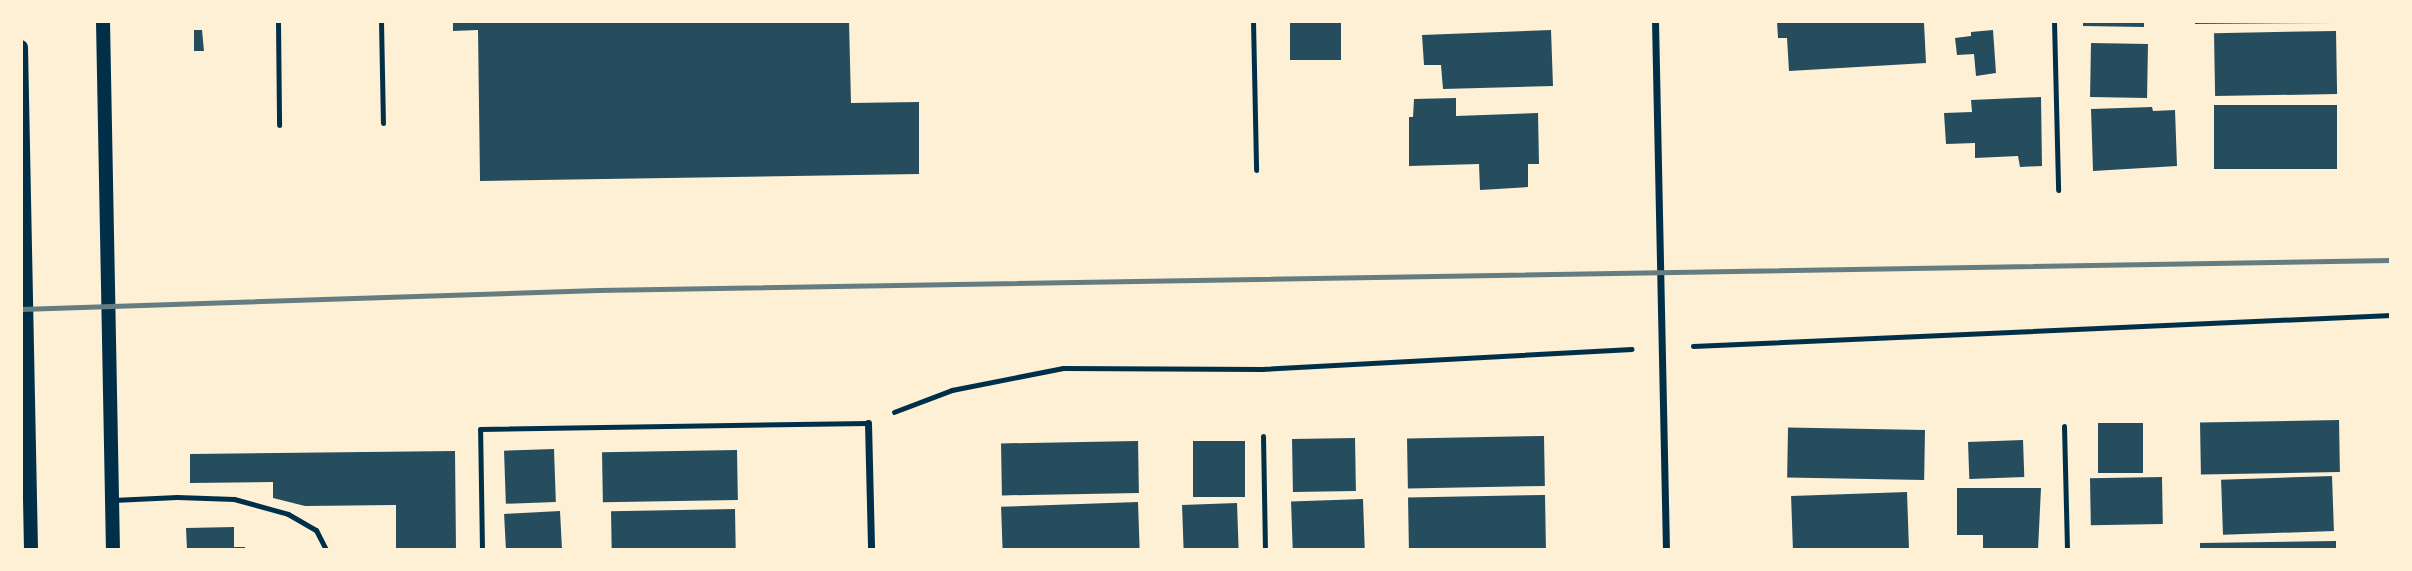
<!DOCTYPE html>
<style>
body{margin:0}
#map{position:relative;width:2412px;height:571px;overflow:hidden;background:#fdf0d5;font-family:"Source Sans 3",sans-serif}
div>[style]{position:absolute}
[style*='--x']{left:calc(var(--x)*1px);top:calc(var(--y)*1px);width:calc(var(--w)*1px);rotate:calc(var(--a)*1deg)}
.building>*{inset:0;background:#264d5e;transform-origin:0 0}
.path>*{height:4.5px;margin:-2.25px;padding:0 2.25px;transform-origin:2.25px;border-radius:2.25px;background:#003049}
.service>*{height:5px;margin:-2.5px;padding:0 2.5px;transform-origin:2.5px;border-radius:2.5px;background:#003049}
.minor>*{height:7px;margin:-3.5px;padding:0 3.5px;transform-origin:3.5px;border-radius:3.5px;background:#003049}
.secondary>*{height:14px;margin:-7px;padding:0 7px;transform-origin:7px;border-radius:7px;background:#003049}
.rail>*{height:5px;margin:-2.5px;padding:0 2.5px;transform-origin:2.5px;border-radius:2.5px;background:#657d81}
span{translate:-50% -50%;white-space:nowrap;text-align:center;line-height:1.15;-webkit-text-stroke:7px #fdf0d5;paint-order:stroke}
.frame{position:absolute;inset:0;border:23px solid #fdf0d5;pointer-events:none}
</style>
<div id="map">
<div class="building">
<i style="clip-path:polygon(453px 21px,849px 21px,851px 103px,919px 102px,919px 174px,480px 181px,478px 30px,453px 31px)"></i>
<i style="left:1290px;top:21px;width:51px;height:39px"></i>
<i style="clip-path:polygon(1777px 21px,1924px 23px,1926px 63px,1789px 71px,1787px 38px,1778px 38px)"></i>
<i style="clip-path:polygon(2083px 21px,2144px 21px,2144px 27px,2083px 26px)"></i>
<i style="clip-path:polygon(2195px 21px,2336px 21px,2336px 23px,2195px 24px)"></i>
<i style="clip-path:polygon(194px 30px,202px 30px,204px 51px,194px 51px)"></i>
<i style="clip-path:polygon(1551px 30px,1553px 86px,1443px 89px,1441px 65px,1424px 65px,1422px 35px)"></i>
<i style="clip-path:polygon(1993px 30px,1996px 73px,1976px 76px,1974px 54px,1957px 55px,1955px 38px,1971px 36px,1971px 32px)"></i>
<i style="left:2336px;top:31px;width:63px;height:122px;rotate:89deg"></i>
<i style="left:2091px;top:43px;width:57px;height:54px;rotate:1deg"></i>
<i style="clip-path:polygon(2041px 97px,2042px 166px,2020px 167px,2018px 156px,1975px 158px,1975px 143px,1946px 144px,1944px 113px,1972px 112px,1971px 100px)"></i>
<i style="clip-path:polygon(1456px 98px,1456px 116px,1538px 113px,1539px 164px,1528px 164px,1528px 187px,1480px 190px,1479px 164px,1409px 166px,1409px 117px,1413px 117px,1414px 99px)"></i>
<i style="left:2214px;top:105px;width:123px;height:64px"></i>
<i style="clip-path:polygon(2152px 107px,2153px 111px,2175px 110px,2177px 166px,2093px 171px,2091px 109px)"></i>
<i style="left:2339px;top:420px;width:52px;height:139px;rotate:89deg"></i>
<i style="left:2098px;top:423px;width:45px;height:50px"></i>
<i style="left:1925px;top:430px;width:50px;height:137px;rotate:91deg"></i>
<i style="left:1544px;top:436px;width:50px;height:137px;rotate:89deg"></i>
<i style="left:1355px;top:438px;width:53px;height:63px;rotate:89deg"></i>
<i style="left:2023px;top:440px;width:37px;height:55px;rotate:88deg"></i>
<i style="left:1138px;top:441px;width:52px;height:137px;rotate:89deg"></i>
<i style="left:1193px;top:441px;width:52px;height:56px"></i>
<i style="left:554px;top:449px;width:53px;height:50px;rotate:88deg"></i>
<i style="left:737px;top:450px;width:50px;height:135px;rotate:89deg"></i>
<i style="clip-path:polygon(455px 451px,456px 550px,396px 550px,396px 505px,305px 506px,273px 498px,273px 482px,190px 483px,190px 454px)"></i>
<i style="left:2332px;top:476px;width:55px;height:111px;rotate:88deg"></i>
<i style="left:2162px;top:477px;width:47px;height:72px;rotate:89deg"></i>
<i style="clip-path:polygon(1957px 488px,2041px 488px,2038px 550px,1983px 550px,1983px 535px,1957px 535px)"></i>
<i style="left:1907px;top:492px;width:58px;height:116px;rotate:88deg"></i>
<i style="left:1545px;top:495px;width:53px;height:137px;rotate:89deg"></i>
<i style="left:1363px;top:499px;width:51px;height:72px;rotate:88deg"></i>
<i style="left:1138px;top:502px;width:48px;height:137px;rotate:88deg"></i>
<i style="left:1237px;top:503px;width:47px;height:55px;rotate:88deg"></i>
<i style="left:735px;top:509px;width:41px;height:124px;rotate:89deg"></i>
<i style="left:560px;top:511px;width:39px;height:56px;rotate:87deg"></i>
<i style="clip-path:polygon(234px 527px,234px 547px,245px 547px,245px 550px,187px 550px,186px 528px)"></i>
<i style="clip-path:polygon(2336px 541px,2336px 550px,2200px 550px,2200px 543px)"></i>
</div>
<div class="path">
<i style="--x:1693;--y:346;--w:699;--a:-2.54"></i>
<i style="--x:894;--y:412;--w:62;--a:-20.8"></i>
<i style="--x:952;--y:390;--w:113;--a:-11.2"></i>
<i style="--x:1063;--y:368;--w:199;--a:0.3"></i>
<i style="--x:1262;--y:369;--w:370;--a:-3.1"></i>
</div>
<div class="service">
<i style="--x:278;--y:21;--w:104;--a:89.4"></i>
<i style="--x:381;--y:21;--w:102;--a:88.9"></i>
<i style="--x:1253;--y:21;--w:149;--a:88.8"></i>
<i style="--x:2054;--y:21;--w:169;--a:88.6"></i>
<i style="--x:2064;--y:426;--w:124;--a:88.6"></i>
<i style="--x:1263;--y:436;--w:114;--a:89"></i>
<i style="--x:113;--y:500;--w:64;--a:-2.7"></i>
<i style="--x:177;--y:497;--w:57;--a:2"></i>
<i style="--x:234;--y:499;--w:56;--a:15.5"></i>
<i style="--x:288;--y:514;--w:32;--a:30"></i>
<i style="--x:316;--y:530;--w:22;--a:63"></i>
<i style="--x:482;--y:550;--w:121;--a:-90.9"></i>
<i style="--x:480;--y:429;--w:388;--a:-0.9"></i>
</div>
<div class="minor">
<i style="--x:1655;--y:21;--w:529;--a:88.81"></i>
<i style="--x:868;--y:423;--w:127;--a:88.6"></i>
</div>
<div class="secondary">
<i style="--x:103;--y:21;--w:529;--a:88.92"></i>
<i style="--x:21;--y:47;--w:503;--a:88.86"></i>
</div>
<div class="rail">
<i style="--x:21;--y:309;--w:577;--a:-1.89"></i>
<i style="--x:598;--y:290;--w:1793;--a:-0.96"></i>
</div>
<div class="frame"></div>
</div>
